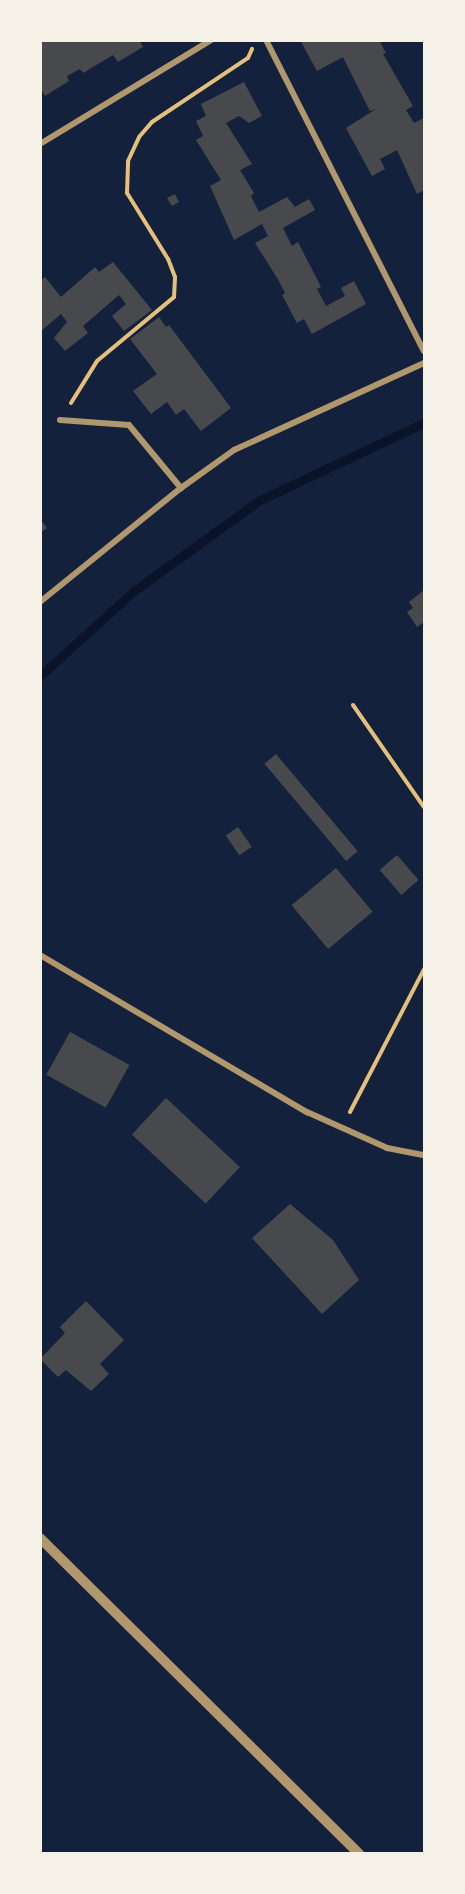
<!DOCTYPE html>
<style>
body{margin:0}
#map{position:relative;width:465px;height:1894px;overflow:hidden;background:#14213d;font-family:Raleway,sans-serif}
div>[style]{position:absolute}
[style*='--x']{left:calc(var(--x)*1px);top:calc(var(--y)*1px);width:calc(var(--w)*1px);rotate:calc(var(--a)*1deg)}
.stream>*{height:9px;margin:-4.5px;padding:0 4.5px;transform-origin:4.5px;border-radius:4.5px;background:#0b132b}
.building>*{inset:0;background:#48494c;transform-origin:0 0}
.path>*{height:4px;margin:-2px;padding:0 2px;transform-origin:2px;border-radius:2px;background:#e5c07b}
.minor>*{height:6px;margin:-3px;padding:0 3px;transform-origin:3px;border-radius:3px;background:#b1986c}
.tertiary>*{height:10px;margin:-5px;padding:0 5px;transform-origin:5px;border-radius:5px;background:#b1986c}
span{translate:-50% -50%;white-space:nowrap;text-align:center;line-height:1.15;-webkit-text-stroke:4.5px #f6f1e7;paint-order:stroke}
.frame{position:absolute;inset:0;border:42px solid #f6f1e7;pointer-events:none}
</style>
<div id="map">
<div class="stream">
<i style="--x:40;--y:676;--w:128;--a:-42.2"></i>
<i style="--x:135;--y:590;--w:154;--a:-35.8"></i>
<i style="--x:260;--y:500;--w:181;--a:-25.2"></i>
</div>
<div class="building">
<i style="clip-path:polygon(40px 40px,139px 40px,143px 47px,118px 62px,113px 55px,83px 73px,80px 69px,67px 76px,69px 81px,45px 96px,40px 88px)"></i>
<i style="clip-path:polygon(300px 40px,379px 40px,386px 53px,383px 54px,413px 106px,406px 110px,414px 123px,424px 118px,424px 190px,417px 194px,397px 150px,380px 159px,385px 169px,372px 176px,346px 128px,376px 109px,370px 111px,343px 57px,317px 71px)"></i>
<i style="clip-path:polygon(244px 82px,262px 116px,249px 123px,239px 116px,226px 123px,252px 164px,240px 170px,254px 193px,251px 196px,259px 212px,287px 197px,295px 207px,309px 199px,315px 210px,283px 228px,292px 246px,298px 242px,321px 287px,317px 289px,326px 306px,345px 296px,341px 288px,354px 281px,366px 304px,312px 334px,304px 319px,297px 323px,282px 295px,285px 293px,279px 281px,255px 243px,268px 236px,262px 224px,234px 240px,210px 186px,221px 180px,196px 140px,203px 136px,196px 121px,206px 116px,201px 104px)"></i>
<i style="clip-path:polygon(175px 194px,179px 202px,172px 206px,167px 198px)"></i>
<i style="clip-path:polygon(113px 262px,152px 310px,124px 331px,112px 316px,126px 304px,119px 295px,83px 326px,88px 333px,65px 351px,54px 338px,67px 322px,61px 314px,40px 332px,40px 281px,45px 277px,61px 297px,95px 267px,99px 272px)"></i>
<i style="clip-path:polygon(159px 317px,166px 327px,169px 325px,231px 408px,201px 431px,184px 409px,176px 415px,167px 402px,151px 414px,133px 391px,157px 374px,130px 339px)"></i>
<i style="clip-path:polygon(40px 519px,47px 528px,40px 533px)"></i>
<i style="clip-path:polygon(424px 590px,424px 622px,417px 627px,407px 612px,413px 608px,409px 602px)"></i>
<i style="left:276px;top:754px;width:127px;height:15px;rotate:50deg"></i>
<i style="left:238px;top:827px;width:24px;height:15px;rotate:55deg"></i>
<i style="left:397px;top:855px;width:33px;height:23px;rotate:49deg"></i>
<i style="left:336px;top:868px;width:57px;height:58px;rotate:50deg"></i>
<i style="left:70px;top:1032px;width:68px;height:49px;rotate:29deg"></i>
<i style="left:166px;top:1098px;width:101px;height:50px;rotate:43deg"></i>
<i style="clip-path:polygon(290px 1204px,333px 1240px,359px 1280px,322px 1314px,252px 1238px)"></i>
<i style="clip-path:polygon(86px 1301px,124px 1340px,100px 1364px,109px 1374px,91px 1391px,66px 1370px,58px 1377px,40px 1359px,65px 1333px,60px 1327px)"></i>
</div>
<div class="path">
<i style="--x:71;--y:403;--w:49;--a:-58.2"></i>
<i style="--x:97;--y:361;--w:100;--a:-39.7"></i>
<i style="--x:174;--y:297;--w:20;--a:-87"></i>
<i style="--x:175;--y:277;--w:19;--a:-111"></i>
<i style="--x:168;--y:259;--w:78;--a:-121.8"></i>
<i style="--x:127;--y:193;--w:32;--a:-88"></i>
<i style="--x:128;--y:161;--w:26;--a:-65"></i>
<i style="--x:139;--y:137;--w:20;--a:-49"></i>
<i style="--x:152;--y:122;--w:115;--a:-33.7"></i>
<i style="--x:248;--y:58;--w:10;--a:-66"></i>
<i style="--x:353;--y:705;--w:124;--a:55.2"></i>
<i style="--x:350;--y:1112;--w:161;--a:-62.6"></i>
</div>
<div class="minor">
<i style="--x:266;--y:40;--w:349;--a:63.1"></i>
<i style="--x:40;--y:144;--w:200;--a:-31.3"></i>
<i style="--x:60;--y:420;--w:69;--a:4.1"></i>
<i style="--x:129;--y:425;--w:82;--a:50.5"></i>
<i style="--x:40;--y:602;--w:181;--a:-39"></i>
<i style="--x:181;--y:488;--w:65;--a:-35.6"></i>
<i style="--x:234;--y:450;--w:209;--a:-24.6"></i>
<i style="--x:40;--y:955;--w:310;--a:30.5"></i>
<i style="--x:307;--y:1112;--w:88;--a:24.2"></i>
<i style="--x:387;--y:1148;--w:38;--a:11"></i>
</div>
<div class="tertiary">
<i style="--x:40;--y:1538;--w:449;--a:44.7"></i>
</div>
<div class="frame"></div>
</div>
